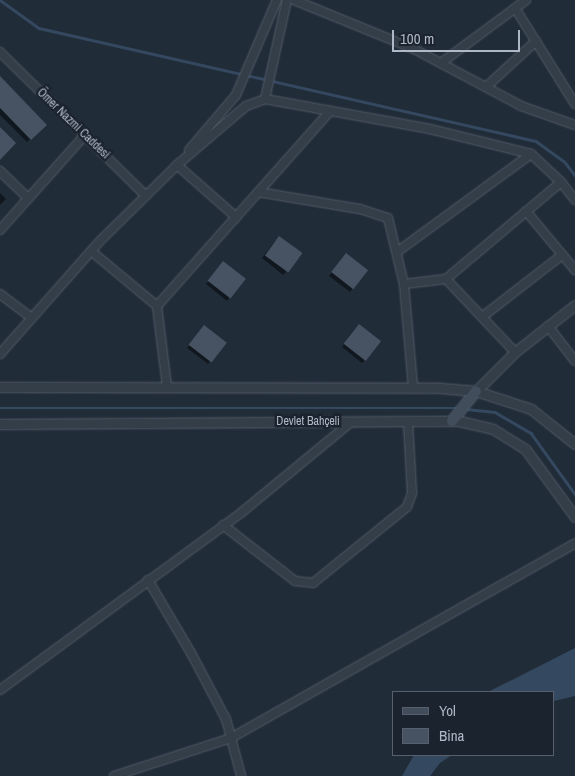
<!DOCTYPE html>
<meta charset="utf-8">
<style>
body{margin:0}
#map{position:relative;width:575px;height:776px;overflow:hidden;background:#212c39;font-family:"Archivo Narrow",sans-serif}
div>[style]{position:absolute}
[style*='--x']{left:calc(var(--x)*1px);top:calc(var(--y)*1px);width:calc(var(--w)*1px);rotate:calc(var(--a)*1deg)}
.water>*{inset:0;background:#344860}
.shadow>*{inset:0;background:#0007}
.stream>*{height:2.5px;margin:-1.25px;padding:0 1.25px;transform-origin:1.25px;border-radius:1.25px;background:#344860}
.building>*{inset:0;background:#475363;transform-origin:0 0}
.roads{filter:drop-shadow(0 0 1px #525b67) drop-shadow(0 0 1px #525b67)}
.minor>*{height:8px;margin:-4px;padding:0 4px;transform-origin:4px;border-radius:4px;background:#343e49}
.tertiary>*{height:9px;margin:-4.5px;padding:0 4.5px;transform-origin:4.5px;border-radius:4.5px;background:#343e49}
.secondary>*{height:10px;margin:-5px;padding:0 5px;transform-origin:5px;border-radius:5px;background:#424d5c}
span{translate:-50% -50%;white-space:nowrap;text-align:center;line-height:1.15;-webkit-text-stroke:5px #1a232e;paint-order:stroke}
.street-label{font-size:12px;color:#afb8c6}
.legend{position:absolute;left:392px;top:691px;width:162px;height:65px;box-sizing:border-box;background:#1a232e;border:1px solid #565f6b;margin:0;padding:6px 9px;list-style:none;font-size:15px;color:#afb8c6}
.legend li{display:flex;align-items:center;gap:10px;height:25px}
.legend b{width:25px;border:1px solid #565f6b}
.scale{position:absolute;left:392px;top:30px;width:128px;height:22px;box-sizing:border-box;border:2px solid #afb8c6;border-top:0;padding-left:6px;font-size:15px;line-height:18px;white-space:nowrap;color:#afb8c6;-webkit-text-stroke:4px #1a232e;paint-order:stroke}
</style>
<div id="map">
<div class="water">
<i style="clip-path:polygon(575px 648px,575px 696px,554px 701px,554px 692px,488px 692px)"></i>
<i style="clip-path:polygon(414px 755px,452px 755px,440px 763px,430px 776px,402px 776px)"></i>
</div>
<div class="shadow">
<i style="clip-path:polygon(0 78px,45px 125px,27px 142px,0 115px)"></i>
<i style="clip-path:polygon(0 193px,6px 199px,0 205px)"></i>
<i style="clip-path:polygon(276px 240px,286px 272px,283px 275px,262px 258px)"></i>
<i style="clip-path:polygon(343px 257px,352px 289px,350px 292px,329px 276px)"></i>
<i style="clip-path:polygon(220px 266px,229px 298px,227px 301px,206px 284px)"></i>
<i style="clip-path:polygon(356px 328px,365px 360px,362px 363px,342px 347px)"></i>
<i style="clip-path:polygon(202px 330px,225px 343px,208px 364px,187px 348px)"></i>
</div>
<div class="stream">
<i style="--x:0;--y:0;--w:48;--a:35.7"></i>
<i style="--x:39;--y:28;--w:510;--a:12.81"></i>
<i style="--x:536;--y:141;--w:34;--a:36"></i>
<i style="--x:564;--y:161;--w:18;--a:52"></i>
<i style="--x:0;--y:408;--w:458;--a:0"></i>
<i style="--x:466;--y:409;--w:29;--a:6"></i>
<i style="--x:495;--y:412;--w:42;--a:30.3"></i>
<i style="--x:531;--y:433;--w:75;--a:54.2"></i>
</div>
<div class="building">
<i style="clip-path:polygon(0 76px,47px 125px,31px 140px,0 108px)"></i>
<i style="clip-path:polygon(0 127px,16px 143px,0 160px)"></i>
<i style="left:279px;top:236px;width:29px;height:24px;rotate:36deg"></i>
<i style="left:346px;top:253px;width:28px;height:24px;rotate:38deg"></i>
<i style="left:223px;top:261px;width:29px;height:25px;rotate:38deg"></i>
<i style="left:359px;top:324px;width:28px;height:25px;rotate:38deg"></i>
<i style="left:204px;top:325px;width:29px;height:25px;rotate:38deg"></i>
</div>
<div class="roads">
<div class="minor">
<i style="--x:294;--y:0;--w:130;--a:22.2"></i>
<i style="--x:414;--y:49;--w:121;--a:28"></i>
<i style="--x:521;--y:106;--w:57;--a:19.4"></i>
<i style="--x:515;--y:8;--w:113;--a:58"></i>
<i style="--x:0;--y:52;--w:205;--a:44.6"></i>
<i style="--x:441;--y:63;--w:106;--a:-36.5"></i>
<i style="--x:486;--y:87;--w:68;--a:-42.6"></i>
<i style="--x:265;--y:99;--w:168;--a:10.3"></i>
<i style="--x:430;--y:129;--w:104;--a:13.9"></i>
<i style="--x:531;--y:154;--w:41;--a:43"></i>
<i style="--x:561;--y:182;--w:23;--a:52"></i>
<i style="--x:189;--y:150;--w:72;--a:-49.5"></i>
<i style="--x:236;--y:95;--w:103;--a:-66.7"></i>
<i style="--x:179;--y:163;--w:3;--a:135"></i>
<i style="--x:177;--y:165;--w:79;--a:41.4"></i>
<i style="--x:0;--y:171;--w:39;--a:44"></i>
<i style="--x:258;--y:192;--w:103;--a:9.5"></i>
<i style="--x:360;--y:209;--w:29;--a:18"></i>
<i style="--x:388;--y:218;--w:68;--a:76.4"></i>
<i style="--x:404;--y:284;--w:103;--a:85"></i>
<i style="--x:526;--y:211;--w:77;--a:50.3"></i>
<i style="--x:0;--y:230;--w:127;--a:-48.2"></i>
<i style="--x:91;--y:251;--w:86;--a:39.8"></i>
<i style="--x:157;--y:306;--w:81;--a:82.9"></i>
<i style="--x:397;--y:252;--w:166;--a:-36.2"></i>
<i style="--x:446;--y:279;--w:100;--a:46.6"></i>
<i style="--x:404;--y:284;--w:42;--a:-6.8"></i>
<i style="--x:446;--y:279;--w:150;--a:-40.1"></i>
<i style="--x:0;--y:294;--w:40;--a:37"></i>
<i style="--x:157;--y:306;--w:261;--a:-48.4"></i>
<i style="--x:482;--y:317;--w:101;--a:-37.8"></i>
<i style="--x:548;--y:326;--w:44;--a:52.4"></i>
<i style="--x:0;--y:354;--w:149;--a:-48.5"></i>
<i style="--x:99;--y:242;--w:110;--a:-44.6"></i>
<i style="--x:177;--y:165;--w:91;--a:-40.5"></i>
<i style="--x:246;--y:106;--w:20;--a:-20"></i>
<i style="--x:265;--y:99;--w:101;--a:-77.5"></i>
<i style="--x:223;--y:525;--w:91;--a:37.9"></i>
<i style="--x:295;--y:581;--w:18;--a:6"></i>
<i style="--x:313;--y:583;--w:121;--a:-39"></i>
<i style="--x:407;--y:507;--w:15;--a:-70"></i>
<i style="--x:412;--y:493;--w:71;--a:-93.2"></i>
<i style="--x:148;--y:580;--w:85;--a:59.5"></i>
<i style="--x:191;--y:653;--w:75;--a:62.1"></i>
<i style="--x:226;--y:719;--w:20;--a:75"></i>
<i style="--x:231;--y:738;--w:395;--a:-29.5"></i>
<i style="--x:0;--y:690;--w:300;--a:-36.3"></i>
<i style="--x:242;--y:512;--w:141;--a:-39.5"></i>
<i style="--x:114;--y:776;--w:123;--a:-18"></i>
<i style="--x:231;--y:738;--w:39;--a:75"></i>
</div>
<div class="tertiary">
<i style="--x:0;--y:387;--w:441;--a:0.1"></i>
<i style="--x:441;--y:388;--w:35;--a:5"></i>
<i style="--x:476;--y:391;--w:55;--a:-45"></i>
<i style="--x:515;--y:352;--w:76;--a:-38.1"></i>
<i style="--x:476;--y:391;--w:58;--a:18.1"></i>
<i style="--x:531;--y:409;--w:56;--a:38.5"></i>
<i style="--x:0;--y:424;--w:459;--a:-0.4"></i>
<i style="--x:459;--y:421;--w:35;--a:13"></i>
<i style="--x:493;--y:429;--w:39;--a:32"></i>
<i style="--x:526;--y:450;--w:83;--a:53.8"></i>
</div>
<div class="secondary">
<i style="--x:452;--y:421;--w:38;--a:-51"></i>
</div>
</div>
<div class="street-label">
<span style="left:73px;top:124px;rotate:44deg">Ömer Nazmi Caddesi</span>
<span style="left:308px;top:422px">Devlet Bahçeli</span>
</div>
<ul class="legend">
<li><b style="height:6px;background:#424d5c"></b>Yol</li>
<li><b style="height:14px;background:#475363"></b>Bina</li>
</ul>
<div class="scale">100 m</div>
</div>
